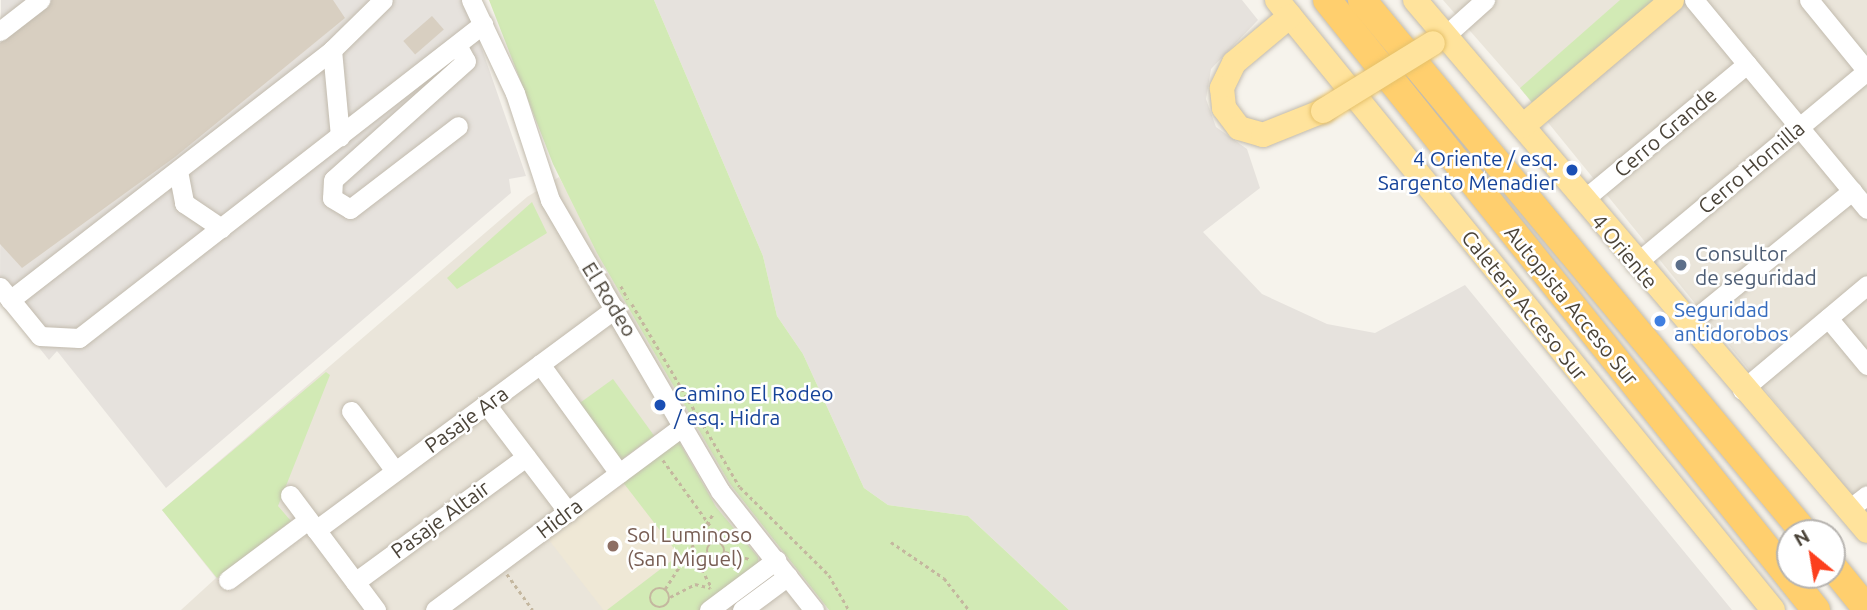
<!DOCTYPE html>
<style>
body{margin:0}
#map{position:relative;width:1867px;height:610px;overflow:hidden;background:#f6f3ec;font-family:Ubuntu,sans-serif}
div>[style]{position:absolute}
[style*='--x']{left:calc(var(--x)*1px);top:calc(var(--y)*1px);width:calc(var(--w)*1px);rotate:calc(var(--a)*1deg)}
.residential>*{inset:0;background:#eae5da}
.industrial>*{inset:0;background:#e6e2dd}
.education>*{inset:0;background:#efe8d6;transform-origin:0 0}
.green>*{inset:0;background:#d2eab5;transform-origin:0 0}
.building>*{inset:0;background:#d8cfc1;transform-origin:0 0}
.path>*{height:2.5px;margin-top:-1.25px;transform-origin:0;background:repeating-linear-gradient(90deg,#c4b79f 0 3.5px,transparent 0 7px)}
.path>.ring{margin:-1.25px;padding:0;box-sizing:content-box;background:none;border:2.5px solid #c4b79f;border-radius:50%}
.roads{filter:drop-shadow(0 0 2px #c2bbae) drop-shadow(0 0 2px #c2bbae)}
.minor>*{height:19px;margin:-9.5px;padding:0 9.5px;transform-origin:9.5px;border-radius:9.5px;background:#fff}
.major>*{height:24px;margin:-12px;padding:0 12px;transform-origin:12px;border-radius:12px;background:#ffe39c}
.highway>*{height:28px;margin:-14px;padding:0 14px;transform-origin:14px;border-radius:14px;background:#ffcf6e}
.bridges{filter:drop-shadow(0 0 2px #e6c16a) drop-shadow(0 0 2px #e6c16a)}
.major-bridge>*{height:24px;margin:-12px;padding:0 12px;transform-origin:12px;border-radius:12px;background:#ffe39c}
.dots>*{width:19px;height:19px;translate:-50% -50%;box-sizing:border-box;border:4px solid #fff;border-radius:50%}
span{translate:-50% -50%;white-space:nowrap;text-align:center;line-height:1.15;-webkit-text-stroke:5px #fff;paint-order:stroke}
.street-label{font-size:21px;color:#4b4439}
.transit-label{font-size:21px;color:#164399}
.right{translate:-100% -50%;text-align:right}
.left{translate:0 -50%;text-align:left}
.service-label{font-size:21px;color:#4e5e75}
.shop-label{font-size:21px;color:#366cbe}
.education-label{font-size:21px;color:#785e54}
.north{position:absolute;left:1776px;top:519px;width:70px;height:70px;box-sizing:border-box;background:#fff;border:2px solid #b7b4b0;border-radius:50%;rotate:330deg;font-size:19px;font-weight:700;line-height:28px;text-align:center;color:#4b4439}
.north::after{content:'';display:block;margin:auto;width:24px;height:32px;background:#fc3f1d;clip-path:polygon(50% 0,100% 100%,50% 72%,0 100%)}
</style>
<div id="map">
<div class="residential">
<i style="clip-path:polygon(1443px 0,1867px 0,1867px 515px,1520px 88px)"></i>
<i style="clip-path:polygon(559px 177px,730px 484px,829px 610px,181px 610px,216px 578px,162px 510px,527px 197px)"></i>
</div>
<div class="industrial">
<i style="clip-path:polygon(1px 0,465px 0,526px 176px,509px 179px,511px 193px,166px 488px,57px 351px,49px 360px,0 299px)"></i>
<i style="clip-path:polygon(654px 0,1242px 0,1258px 20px,1211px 69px,1206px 99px,1216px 127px,1247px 149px,1260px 188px,1203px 232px,1262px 294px,1327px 324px,1375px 333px,1465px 285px,1732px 610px,1069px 610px,968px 516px,888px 505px,864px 488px,803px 354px,777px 316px,763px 256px)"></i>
</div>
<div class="education">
<i style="left:622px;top:481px;width:93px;height:94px;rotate:52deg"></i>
</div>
<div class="green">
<i style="clip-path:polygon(489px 0,654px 0,763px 256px,777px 316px,803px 354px,864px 488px,888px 505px,968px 516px,1069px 610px,829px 610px,730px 484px,597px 253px,553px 164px)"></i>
<i style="clip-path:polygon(1620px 0,1661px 0,1535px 106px,1520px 88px)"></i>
<i style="clip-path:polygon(532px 202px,547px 233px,457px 289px,447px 278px)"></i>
<i style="clip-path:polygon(326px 372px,330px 375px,278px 506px,291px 521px,217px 578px,162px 510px)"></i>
<i style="left:613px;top:379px;width:70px;height:44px;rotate:54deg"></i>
<i style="clip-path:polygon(678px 440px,716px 507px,758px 557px,758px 566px,700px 610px,607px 610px,679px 555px,622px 481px)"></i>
</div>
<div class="building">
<i style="clip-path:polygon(52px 0,333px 0,345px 18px,175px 157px,22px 268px,0 244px,0 43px)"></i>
<i style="left:432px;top:16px;width:18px;height:38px;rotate:49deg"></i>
</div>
<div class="path">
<i style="--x:621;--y:286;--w:15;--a:62"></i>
<i style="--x:632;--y:304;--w:212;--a:59.5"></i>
<i style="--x:740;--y:487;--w:125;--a:44.7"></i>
<i style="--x:829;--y:575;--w:40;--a:60.3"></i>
<i style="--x:663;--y:460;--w:84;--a:54.2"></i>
<i style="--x:712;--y:528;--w:14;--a:78"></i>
<i class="ring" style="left:707px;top:542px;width:15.5px;height:15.5px"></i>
<i style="--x:891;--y:542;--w:64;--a:34.2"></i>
<i style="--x:944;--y:578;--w:41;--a:52"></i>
<i style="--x:692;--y:551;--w:42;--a:61.6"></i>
<i style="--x:725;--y:552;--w:25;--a:16"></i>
<i style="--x:507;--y:574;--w:44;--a:54.2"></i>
<i class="ring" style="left:650px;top:588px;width:17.5px;height:17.5px"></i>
<i style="--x:665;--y:589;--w:89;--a:-57.4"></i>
<i style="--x:670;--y:597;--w:28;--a:-27"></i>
<i style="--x:695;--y:584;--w:16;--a:14"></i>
</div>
<div class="roads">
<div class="minor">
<i style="--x:471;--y:0;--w:103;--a:64.7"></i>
<i style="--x:515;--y:93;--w:113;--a:71.9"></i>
<i style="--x:550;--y:200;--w:337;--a:59.7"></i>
<i style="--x:720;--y:491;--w:152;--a:51.7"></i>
<i style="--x:1694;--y:0;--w:271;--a:50.4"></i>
<i style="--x:1809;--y:0;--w:92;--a:50.8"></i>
<i style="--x:0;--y:31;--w:51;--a:-37.8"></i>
<i style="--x:1447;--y:34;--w:51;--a:-41.8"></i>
<i style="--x:457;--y:45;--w:18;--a:61"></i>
<i style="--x:466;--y:61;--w:178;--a:138.2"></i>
<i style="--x:333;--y:180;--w:18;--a:93"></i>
<i style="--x:332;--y:198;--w:21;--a:31"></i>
<i style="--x:350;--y:209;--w:136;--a:-37.5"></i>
<i style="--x:332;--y:50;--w:87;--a:84.7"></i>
<i style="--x:178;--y:171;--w:33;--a:79"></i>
<i style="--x:184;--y:203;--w:45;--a:34"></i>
<i style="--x:1583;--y:200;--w:213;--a:-39.7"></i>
<i style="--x:1635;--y:264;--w:302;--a:-39.8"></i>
<i style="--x:0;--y:287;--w:63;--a:50.8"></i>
<i style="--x:40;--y:336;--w:39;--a:3"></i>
<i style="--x:79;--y:338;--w:512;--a:-37.86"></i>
<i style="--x:10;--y:300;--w:408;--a:-37.8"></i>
<i style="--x:332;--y:50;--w:71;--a:-44.4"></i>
<i style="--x:1828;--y:318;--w:61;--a:50.3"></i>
<i style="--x:1687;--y:325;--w:213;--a:-39.1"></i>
<i style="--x:540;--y:364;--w:135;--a:54.1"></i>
<i style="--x:1742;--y:390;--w:163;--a:-40"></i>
<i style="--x:486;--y:404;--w:136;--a:52.8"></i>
<i style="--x:351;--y:411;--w:74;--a:53.7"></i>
<i style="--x:290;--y:495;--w:144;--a:53.2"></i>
<i style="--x:1848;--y:510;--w:24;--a:-38"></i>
<i style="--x:316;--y:530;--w:372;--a:-36.5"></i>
<i style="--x:228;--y:580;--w:100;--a:-36.9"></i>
<i style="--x:355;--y:582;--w:212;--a:-36.2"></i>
<i style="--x:435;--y:610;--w:309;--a:-36.6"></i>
<i style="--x:709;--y:610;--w:84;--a:-36.7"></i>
<i style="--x:742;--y:610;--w:57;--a:-36.5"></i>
</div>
<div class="major">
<i style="--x:1277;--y:0;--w:786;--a:50.88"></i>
<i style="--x:1415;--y:0;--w:697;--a:49.59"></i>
<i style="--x:1290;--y:16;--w:73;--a:140"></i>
<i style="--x:1234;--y:63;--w:28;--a:116"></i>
<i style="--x:1222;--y:88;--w:20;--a:84"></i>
<i style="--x:1224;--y:108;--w:25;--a:53"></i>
<i style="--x:1239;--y:128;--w:25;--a:16"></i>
<i style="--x:1263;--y:135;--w:65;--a:-21.8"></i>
<i style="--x:1523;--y:126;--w:195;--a:-40.2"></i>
</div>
<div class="highway">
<i style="--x:1327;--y:0;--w:782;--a:51.28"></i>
<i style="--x:1362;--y:0;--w:693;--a:50.27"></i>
<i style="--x:1832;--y:566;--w:55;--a:50.9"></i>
</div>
</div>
<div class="bridges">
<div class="major-bridge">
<i style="--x:1323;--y:111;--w:129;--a:-31.7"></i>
</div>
</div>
<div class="dots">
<i style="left:1572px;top:170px;background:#1a4fb4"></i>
<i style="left:1681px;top:265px;background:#5c6f8a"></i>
<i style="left:1660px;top:321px;background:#3f7fe0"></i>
<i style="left:660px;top:405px;background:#1a4fb4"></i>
<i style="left:613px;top:546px;background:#8d6e63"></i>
</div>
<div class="street-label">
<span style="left:1665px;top:132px;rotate:-40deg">Cerro Grande</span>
<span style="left:1751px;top:167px;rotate:-40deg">Cerro Hornilla</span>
<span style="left:1625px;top:251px;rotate:50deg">4 Oriente</span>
<span style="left:610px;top:299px;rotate:58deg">El Rodeo</span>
<span style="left:1525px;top:305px;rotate:51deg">Caletera Acceso Sur</span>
<span style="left:1572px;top:305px;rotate:51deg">Autopista Acceso Sur</span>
<span style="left:466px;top:419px;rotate:-36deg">Pasaje Ara</span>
<span style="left:559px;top:518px;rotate:-37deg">Hidra</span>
<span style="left:440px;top:519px;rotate:-36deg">Pasaje Altair</span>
</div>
<div class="transit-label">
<span class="right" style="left:1558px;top:170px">4 Oriente / esq.<br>Sargento Menadier</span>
<span class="left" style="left:674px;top:405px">Camino El Rodeo<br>/ esq. Hidra</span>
</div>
<div class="service-label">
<span class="left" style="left:1695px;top:265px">Consultor<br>de seguridad</span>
</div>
<div class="shop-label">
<span class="left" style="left:1674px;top:321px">Seguridad<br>antidorobos</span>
</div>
<div class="education-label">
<span class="left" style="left:627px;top:546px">Sol Luminoso<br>(San Miguel)</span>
</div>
<div class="north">N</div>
</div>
